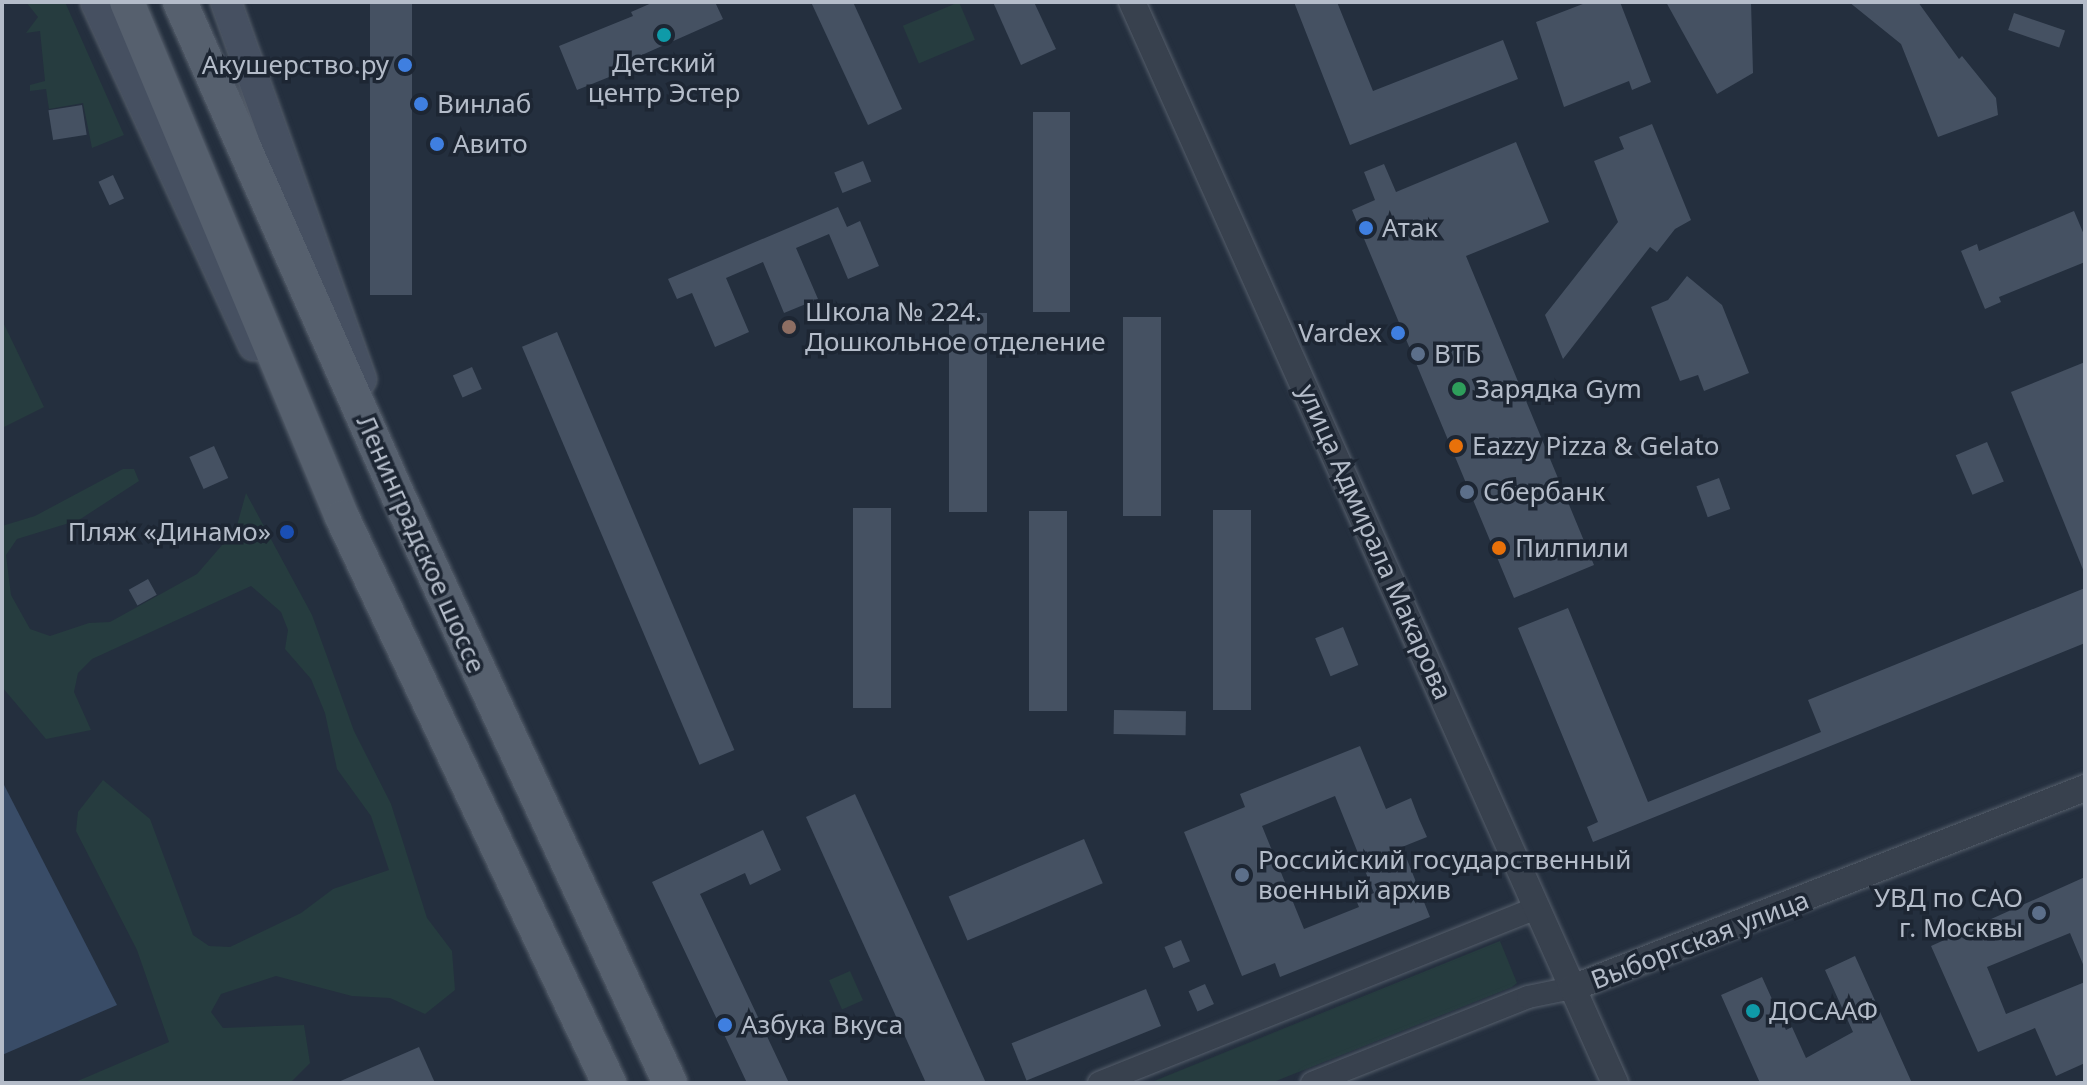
<!DOCTYPE html>
<meta charset="utf-8">
<style>
body{margin:0}
#map{position:relative;width:2087px;height:1085px;overflow:hidden;background:#242f3e;font-family:"Noto Sans",sans-serif}
div>[style]{position:absolute}
[style*='--x']{left:calc(var(--x)*1px);top:calc(var(--y)*1px);width:calc(var(--w)*1px);rotate:calc(var(--a)*1deg)}
.green>*{inset:0;background:#263c3f;transform-origin:0 0}
.water>*{inset:0;background:#394c67}
.building>*{inset:0;background:#455162;transform-origin:0 0}
.roads{filter:drop-shadow(0 0 2px #565f6c) drop-shadow(0 0 2px #565f6c)}
.minor>*{height:22px;margin:-11px;padding:0 11px;transform-origin:11px;border-radius:11px;background:#38414e}
.tertiary>*{height:26px;margin:-13px;padding:0 13px;transform-origin:13px;border-radius:13px;background:#38414e}
.secondary>*{height:30px;margin:-15px;padding:0 15px;transform-origin:15px;border-radius:15px;background:#465061}
.primary>*{height:34px;margin:-17px;padding:0 17px;transform-origin:17px;border-radius:17px;background:#56606e}
.dots>*{width:22px;height:22px;translate:-50% -50%;box-sizing:border-box;border:4px solid #1d2633;border-radius:50%}
span{translate:-50% -50%;white-space:nowrap;text-align:center;line-height:1.15;-webkit-text-stroke:7px #1d2633;paint-order:stroke}
.poi-label{font-size:26px;color:#b4bcc9}
.right{translate:-100% -50%;text-align:right}
.left{translate:0 -50%;text-align:left}
.street-label{font-size:26px;color:#b4bcc9}
.frame{position:absolute;inset:0;border:4px solid #b4bcc9;pointer-events:none}
</style>
<div id="map">
<div class="green">
<i style="clip-path:polygon(26px 2px,65px 2px,124px 135px,92px 148px,83px 103px,49px 109px,46px 89px,30px 91px,30px 85px,45px 81px,40px 31px,26px 33px,38px 17px)"></i>
<i style="left:959px;top:2px;width:41px;height:61px;rotate:67deg"></i>
<i style="clip-path:polygon(2px 320px,44px 407px,2px 428px)"></i>
<i style="clip-path:polygon(123px 469px,134px 469px,139px 481px,79px 520px,17px 539px,6px 555px,11px 595px,30px 629px,50px 636px,89px 623px,110px 622px,197px 574px,236px 529px,246px 493px,312px 615px,354px 731px,391px 804px,427px 918px,452px 951px,455px 990px,425px 1014px,390px 998px,352px 996px,276px 976px,221px 994px,211px 1012px,223px 1028px,304px 1025px,310px 1063px,290px 1083px,73px 1083px,169px 1042px,137px 950px,76px 831px,78px 812px,103px 780px,150px 819px,193px 935px,209px 946px,230px 947px,301px 913px,333px 889px,389px 870px,371px 816px,337px 769px,325px 713px,311px 679px,285px 649px,288px 630px,281px 612px,251px 586px,92px 659px,78px 673px,74px 692px,91px 730px,46px 739px,2px 687px,2px 526px,35px 516px)"></i>
<i style="clip-path:polygon(1500px 941px,1517px 983px,1512px 987px,1271px 1083px,1149px 1083px)"></i>
<i style="left:850px;top:971px;width:32px;height:23px;rotate:66deg"></i>
</div>
<div class="water">
<i style="clip-path:polygon(2px 781px,117px 1005px,2px 1055px)"></i>
</div>
<div class="building">
<i style="left:370px;top:2px;width:42px;height:293px"></i>
<i style="clip-path:polygon(654px 2px,715px 2px,723px 19px,626px 62px,629px 69px,577px 90px,559px 46px,633px 16px,631px 12px)"></i>
<i style="clip-path:polygon(811px 2px,853px 2px,902px 109px,868px 125px)"></i>
<i style="clip-path:polygon(993px 2px,1034px 2px,1056px 49px,1021px 65px)"></i>
<i style="clip-path:polygon(1294px 2px,1337px 2px,1373px 91px,1503px 40px,1518px 79px,1350px 145px)"></i>
<i style="clip-path:polygon(1588px 2px,1620px 2px,1651px 82px,1632px 90px,1629px 81px,1564px 107px,1536px 22px)"></i>
<i style="clip-path:polygon(1666px 2px,1751px 2px,1753px 73px,1717px 94px)"></i>
<i style="clip-path:polygon(1849px 2px,1918px 2px,1959px 59px,1962px 56px,1996px 98px,1998px 115px,1938px 137px,1901px 44px)"></i>
<i style="left:2014px;top:13px;width:54px;height:18px;rotate:19deg"></i>
<i style="left:82px;top:105px;width:30px;height:34px;rotate:81deg"></i>
<i style="left:1033px;top:112px;width:37px;height:200px"></i>
<i style="clip-path:polygon(1652px 124px,1691px 220px,1675px 229px,1657px 252px,1650px 247px,1563px 359px,1545px 315px,1618px 222px,1594px 161px,1624px 149px,1619px 137px)"></i>
<i style="clip-path:polygon(1516px 142px,1549px 222px,1466px 256px,1594px 565px,1514px 598px,1352px 210px,1375px 200px,1364px 172px,1384px 164px,1396px 192px)"></i>
<i style="left:863px;top:161px;width:22px;height:31px;rotate:68deg"></i>
<i style="left:113px;top:175px;width:26px;height:16px;rotate:65deg"></i>
<i style="clip-path:polygon(838px 207px,847px 227px,860px 221px,879px 266px,848px 279px,829px 234px,796px 248px,818px 299px,784px 313px,763px 262px,726px 278px,749px 332px,715px 347px,692px 293px,677px 299px,668px 279px)"></i>
<i style="clip-path:polygon(2074px 211px,2085px 237px,2085px 262px,1999px 297px,2001px 302px,1985px 309px,1961px 251px,1977px 244px,1979px 251px)"></i>
<i style="clip-path:polygon(1687px 276px,1722px 305px,1749px 373px,1704px 391px,1698px 375px,1680px 381px,1651px 307px,1668px 300px)"></i>
<i style="left:949px;top:313px;width:38px;height:199px"></i>
<i style="left:1123px;top:317px;width:38px;height:199px"></i>
<i style="left:557px;top:332px;width:454px;height:38px;rotate:67deg"></i>
<i style="clip-path:polygon(2085px 362px,2085px 572px,2084px 572px,2011px 392px)"></i>
<i style="left:472px;top:367px;width:24px;height:21px;rotate:66deg"></i>
<i style="left:1987px;top:442px;width:43px;height:34px;rotate:67deg"></i>
<i style="left:214px;top:446px;width:35px;height:27px;rotate:66deg"></i>
<i style="left:1719px;top:478px;width:33px;height:24px;rotate:70deg"></i>
<i style="left:853px;top:508px;width:38px;height:200px"></i>
<i style="left:1213px;top:510px;width:38px;height:200px"></i>
<i style="left:1029px;top:511px;width:38px;height:200px"></i>
<i style="left:148px;top:579px;width:18px;height:22px;rotate:61deg"></i>
<i style="clip-path:polygon(2085px 588px,2085px 643px,1593px 842px,1587px 827px,1598px 822px,1518px 628px,1568px 608px,1648px 802px,1821px 732px,1808px 700px)"></i>
<i style="left:1343px;top:627px;width:41px;height:30px;rotate:68deg"></i>
<i style="left:1114px;top:710px;width:72px;height:24px;rotate:1deg"></i>
<i style="clip-path:polygon(evenodd,1360px 746px,1386px 809px,1411px 798px,1419px 819px,1427px 837px,1402px 847px,1430px 917px,1280px 977px,1275px 963px,1242px 976px,1184px 832px,1245px 807px,1240px 794px,1360px 746px,1335px 796px,1374px 893px,1356px 900px,1359px 907px,1304px 929px,1262px 826px,1335px 796px)"></i>
<i style="clip-path:polygon(855px 794px,909px 912px,986px 1083px,926px 1083px,806px 817px)"></i>
<i style="clip-path:polygon(763px 830px,781px 870px,750px 885px,745px 873px,700px 894px,789px 1083px,747px 1083px,652px 882px)"></i>
<i style="left:1084px;top:839px;width:48px;height:147px;rotate:67deg"></i>
<i style="clip-path:polygon(2085px 877px,2085px 969px,2070px 933px,1987px 967px,2006px 1014px,2085px 982px,2085px 1063px,2056px 1076px,2035px 1028px,1978px 1052px,1931px 946px)"></i>
<i style="left:1181px;top:940px;width:23px;height:18px;rotate:67deg"></i>
<i style="clip-path:polygon(1855px 956px,1912px 1083px,1760px 1083px,1721px 995px,1762px 977px,1786px 1030px,1792px 1027px,1806px 1058px,1853px 1032px,1825px 970px)"></i>
<i style="left:1205px;top:984px;width:22px;height:18px;rotate:66deg"></i>
<i style="left:1146px;top:989px;width:40px;height:145px;rotate:68deg"></i>
<i style="clip-path:polygon(419px 1047px,435px 1083px,336px 1083px)"></i>
</div>
<div class="roads">
<div class="minor">
<i style="--x:1099;--y:1083;--w:469;--a:-21.8"></i>
<i style="--x:1312;--y:1083;--w:232;--a:-21.7"></i>
<i style="--x:1528;--y:997;--w:45;--a:-11.6"></i>
</div>
<div class="tertiary">
<i style="--x:1132;--y:2;--w:1184;--a:65.92"></i>
<i style="--x:1572;--y:988;--w:551;--a:-21.3"></i>
</div>
<div class="secondary">
<i style="--x:96;--y:2;--w:378;--a:65.3"></i>
<i style="--x:226;--y:2;--w:401;--a:70.3"></i>
</div>
<div class="primary">
<i style="--x:127;--y:2;--w:558;--a:67.34"></i>
<i style="--x:342;--y:517;--w:626;--a:64.75"></i>
<i style="--x:180;--y:2;--w:544;--a:66.17"></i>
<i style="--x:400;--y:500;--w:642;--a:65.15"></i>
</div>
</div>
<div class="dots">
<i style="left:664px;top:35px;background:#0f9aa8"></i>
<i style="left:405px;top:65px;background:#3f7fe0"></i>
<i style="left:421px;top:104px;background:#3f7fe0"></i>
<i style="left:437px;top:144px;background:#3f7fe0"></i>
<i style="left:1366px;top:228px;background:#3f7fe0"></i>
<i style="left:789px;top:327px;background:#8d6e63"></i>
<i style="left:1398px;top:333px;background:#3f7fe0"></i>
<i style="left:1418px;top:354px;background:#5c6f8a"></i>
<i style="left:1459px;top:389px;background:#2e9e5b"></i>
<i style="left:1456px;top:446px;background:#e8710a"></i>
<i style="left:1467px;top:492px;background:#5c6f8a"></i>
<i style="left:287px;top:532px;background:#1a4fb4"></i>
<i style="left:1499px;top:548px;background:#e8710a"></i>
<i style="left:1242px;top:875px;background:#5c6f8a"></i>
<i style="left:2039px;top:913px;background:#5c6f8a"></i>
<i style="left:1753px;top:1011px;background:#0f9aa8"></i>
<i style="left:725px;top:1025px;background:#3f7fe0"></i>
</div>
<div class="poi-label">
<span style="left:664px;top:78px">Детский<br>центр Эстер</span>
<span class="right" style="left:389px;top:65px">Акушерство.ру</span>
<span class="left" style="left:437px;top:104px">Винлаб</span>
<span class="left" style="left:453px;top:144px">Авито</span>
<span class="left" style="left:1382px;top:228px">Атак</span>
<span class="left" style="left:805px;top:327px">Школа № 224.<br>Дошкольное отделение</span>
<span class="right" style="left:1382px;top:333px">Vardex</span>
<span class="left" style="left:1434px;top:354px">ВТБ</span>
<span class="left" style="left:1475px;top:389px">Зарядка Gym</span>
<span class="left" style="left:1472px;top:446px">Eazzy Pizza &amp; Gelato</span>
<span class="left" style="left:1483px;top:492px">Сбербанк</span>
<span class="right" style="left:271px;top:532px">Пляж «Динамо»</span>
<span class="left" style="left:1515px;top:548px">Пилпили</span>
<span class="left" style="left:1258px;top:875px">Российский государственный<br>военный архив</span>
<span class="right" style="left:2023px;top:913px">УВД по САО<br>г. Москвы</span>
<span class="left" style="left:1769px;top:1011px">ДОСААФ</span>
<span class="left" style="left:741px;top:1025px">Азбука Вкуса</span>
</div>
<div class="street-label">
<span style="left:1375px;top:542px;rotate:66deg">улица Адмирала Макарова</span>
<span style="left:421px;top:544px;rotate:66deg">Ленинградское шоссе</span>
<span style="left:1700px;top:940px;rotate:-21deg">Выборгская улица</span>
</div>
<div class="frame"></div>
</div>
